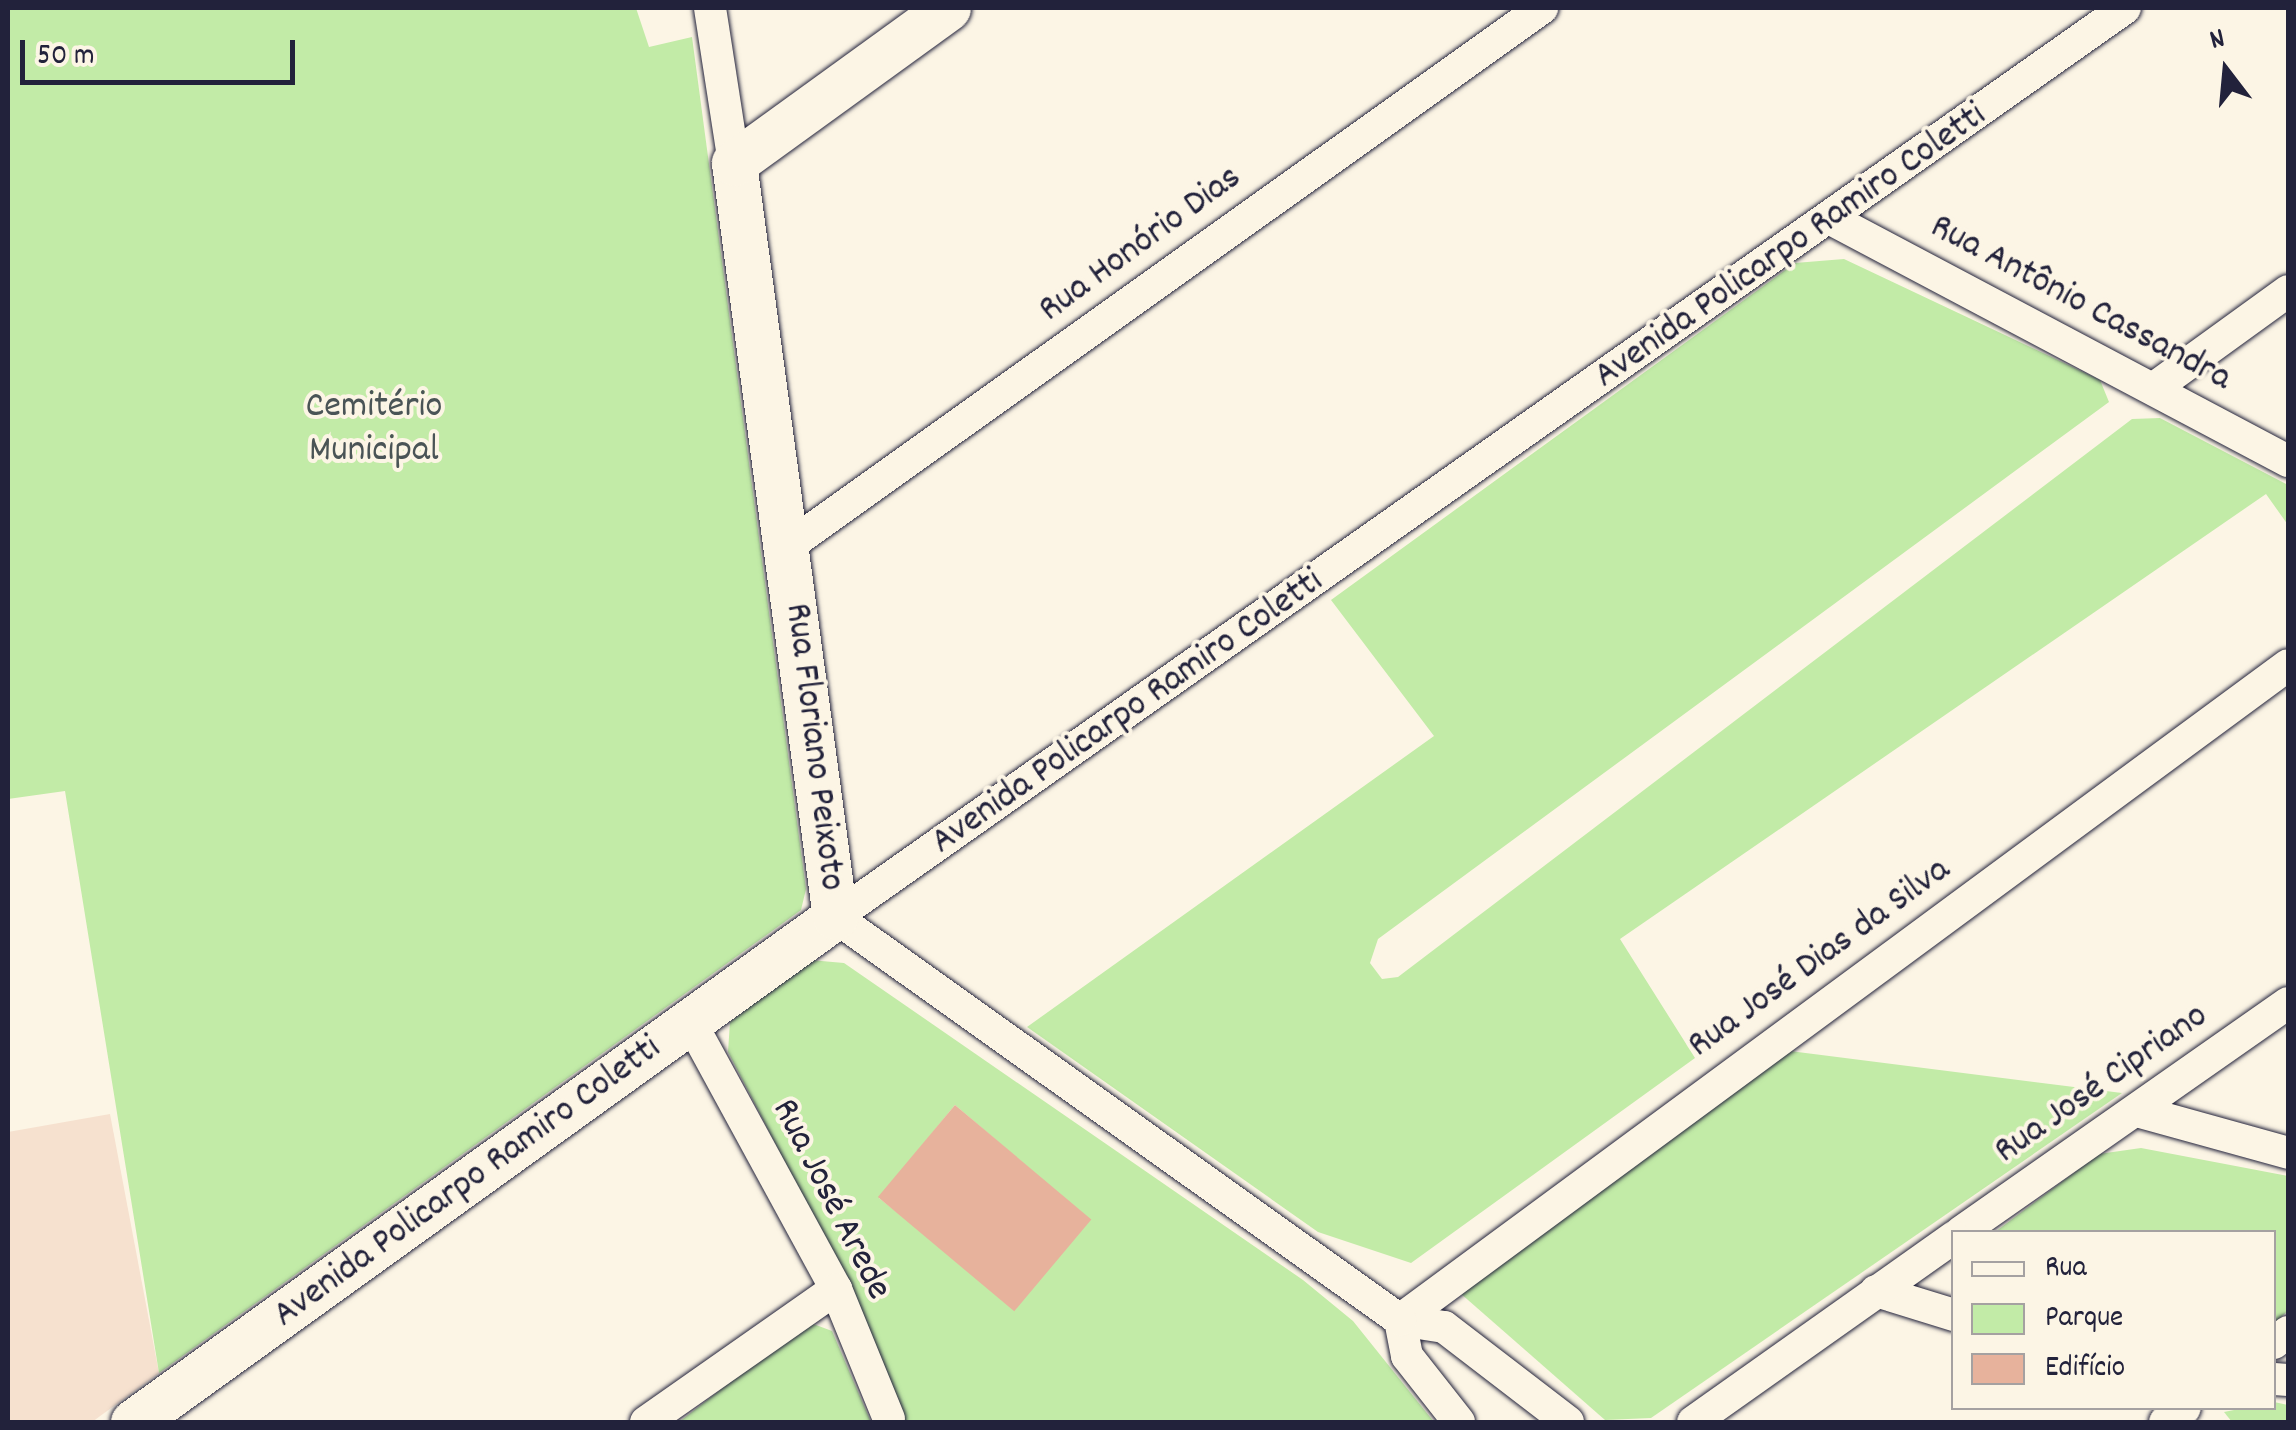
<!DOCTYPE html>
<meta charset="utf-8">
<style>
body{margin:0}
#map{position:relative;width:2296px;height:1430px;overflow:hidden;background:#fcf5e5;font-family:Dekko,sans-serif}
div>[style]{position:absolute}
[style*='--x']{left:calc(var(--x)*1px);top:calc(var(--y)*1px);width:calc(var(--w)*1px);rotate:calc(var(--a)*1deg)}
.built>*{inset:0;background:#f6e1cf}
.green>*{inset:0;background:#c2eba7}
.building>*{inset:0;background:#e7b29c;transform-origin:0 0}
.roads{filter:drop-shadow(0 0 2px #22223b) drop-shadow(0 0 2px #22223b)}
.street>*{height:32px;margin:-16px;padding:0 16px;transform-origin:16px;border-radius:16px;background:#fcf5e5}
.secondary>*{height:45px;margin:-22.5px;padding:0 22.5px;transform-origin:22.5px;border-radius:22.5px;background:#fcf5e5}
span{translate:-50% -50%;white-space:nowrap;text-align:center;line-height:1.15;-webkit-text-stroke:8px #fcf5e5;paint-order:stroke}
.street-label{font-size:38px;color:#22223b}
.park-label{font-size:38px;color:#4a5456}
.frame{position:absolute;inset:0;border:10px solid #22223b;pointer-events:none}
.legend{position:absolute;left:1951px;top:1230px;width:325px;height:180px;box-sizing:border-box;background:#fcf5e5;border:2px solid #a5a1a1;margin:0;padding:12px 18px;list-style:none;font-size:30px;color:#22223b}
.legend li{display:flex;align-items:center;gap:20px;height:50px}
.legend b{width:50px;border:2px solid #a5a1a1}
.north{position:absolute;left:2176px;top:20px;width:100px;height:100px;-webkit-text-stroke:8px #fcf5e5;paint-order:stroke;rotate:344deg;font-size:28px;font-weight:700;line-height:40px;text-align:center;color:#22223b}
.north::after{content:'';display:block;margin:auto;width:35px;height:45px;background:#22223b;clip-path:polygon(50% 0,100% 100%,50% 72%,0 100%)}
.scale{position:absolute;left:20px;top:40px;width:275px;height:45px;box-sizing:border-box;border:5px solid #22223b;border-top:0;padding-left:12px;font-size:30px;line-height:35px;white-space:nowrap;color:#22223b;-webkit-text-stroke:8px #fcf5e5;paint-order:stroke}
</style>
<div id="map">
<div class="built">
<i style="clip-path:polygon(110px 1114px,159px 1373px,92px 1422px,8px 1422px,8px 1132px)"></i>
</div>
<div class="green">
<i style="clip-path:polygon(8px 8px,636px 8px,649px 47px,692px 37px,806px 889px,801px 910px,159px 1373px,65px 791px,8px 799px)"></i>
<i style="clip-path:polygon(1844px 259px,2100px 380px,2109px 402px,1378px 939px,1370px 963px,1382px 979px,1398px 977px,2132px 419px,2160px 418px,2288px 485px,2288px 525px,2266px 494px,1620px 939px,1695px 1058px,1411px 1263px,1318px 1232px,1027px 1027px,1434px 736px,1331px 600px,1795px 263px)"></i>
<i style="clip-path:polygon(evenodd,810px 960px,844px 963px,1303px 1280px,1353px 1321px,1434px 1422px,902px 1422px,847px 1282px,728px 1052px,730px 1022px,810px 960px,955px 1105px,1090px 1220px,1016px 1307px,879px 1198px,955px 1105px)"></i>
<i style="clip-path:polygon(1758px 1047px,2122px 1093px,1651px 1418px,1605px 1420px,1460px 1293px)"></i>
<i style="clip-path:polygon(2141px 1148px,2288px 1176px,2288px 1311px,2274px 1323px,2274px 1232px,1995px 1232px,2099px 1154px)"></i>
<i style="clip-path:polygon(808px 1322px,832px 1331px,871px 1422px,679px 1422px)"></i>
<i style="clip-path:polygon(2274px 1402px,2288px 1405px,2288px 1422px,2232px 1422px,2224px 1412px)"></i>
</div>
<div class="building">
<i style="left:955px;top:1105px;width:178px;height:120px;rotate:40deg"></i>
</div>
<div class="roads">
<div class="street">
<i style="--x:710;--y:8;--w:157;--a:81.2"></i>
<i style="--x:1833;--y:220;--w:515;--a:27.91"></i>
<i style="--x:2157;--y:386;--w:162;--a:-35.9"></i>
<i style="--x:787;--y:547;--w:928;--a:-35.52"></i>
<i style="--x:691;--y:1023;--w:303;--a:61.4"></i>
<i style="--x:836;--y:1289;--w:140;--a:67.8"></i>
<i style="--x:2137;--y:1111;--w:157;--a:15.5"></i>
<i style="--x:1961;--y:1232;--w:399;--a:-35"></i>
<i style="--x:1876;--y:1291;--w:82;--a:17.1"></i>
<i style="--x:1400;--y:1320;--w:1103;--a:-36.41"></i>
<i style="--x:1400;--y:1320;--w:37;--a:79"></i>
<i style="--x:1407;--y:1356;--w:84;--a:51.8"></i>
<i style="--x:2274;--y:1343;--w:18;--a:-38"></i>
<i style="--x:2274;--y:1379;--w:14;--a:4"></i>
<i style="--x:646;--y:1422;--w:232;--a:-35"></i>
<i style="--x:1568;--y:1422;--w:156;--a:-142.5"></i>
<i style="--x:1444;--y:1327;--w:45;--a:-171"></i>
<i style="--x:1400;--y:1320;--w:694;--a:-144.5"></i>
<i style="--x:835;--y:917;--w:1578;--a:-35.17"></i>
<i style="--x:1693;--y:1422;--w:320;--a:-35.3"></i>
<i style="--x:2165;--y:1422;--w:24;--a:-35"></i>
</div>
<div class="secondary">
<i style="--x:133;--y:1422;--w:865;--a:-35.73"></i>
<i style="--x:835;--y:917;--w:761;--a:-97.63"></i>
<i style="--x:734;--y:163;--w:264;--a:-35.9"></i>
</div>
</div>
<div class="street-label">
<span style="left:1141px;top:245px;rotate:-36deg">Rua Honório Dias</span>
<span style="left:1791px;top:247px;rotate:-35deg">Avenida Policarpo Ramiro Coletti</span>
<span style="left:2080px;top:304px;rotate:28deg">Rua Antônio Cassandra</span>
<span style="left:1128px;top:713px;rotate:-35deg">Avenida Policarpo Ramiro Coletti</span>
<span style="left:813px;top:747px;rotate:83deg">Rua Floriano Peixoto</span>
<span style="left:1820px;top:959px;rotate:-36deg">Rua José Dias da Silva</span>
<span style="left:2102px;top:1085px;rotate:-35deg">Rua José Cipriano</span>
<span style="left:468px;top:1183px;rotate:-36deg">Avenida Policarpo Ramiro Coletti</span>
<span style="left:830px;top:1200px;rotate:63deg">Rua José Arede</span>
</div>
<div class="park-label">
<span style="left:374px;top:430px">Cemitério<br>Municipal</span>
</div>
<div class="frame"></div>
<ul class="legend">
<li><b style="height:12px;background:#fcf5e5"></b>Rua</li>
<li><b style="height:28px;background:#c2eba7"></b>Parque</li>
<li><b style="height:28px;background:#e7b29c"></b>Edifício</li>
</ul>
<div class="north">N</div>
<div class="scale">50 m</div>
</div>
